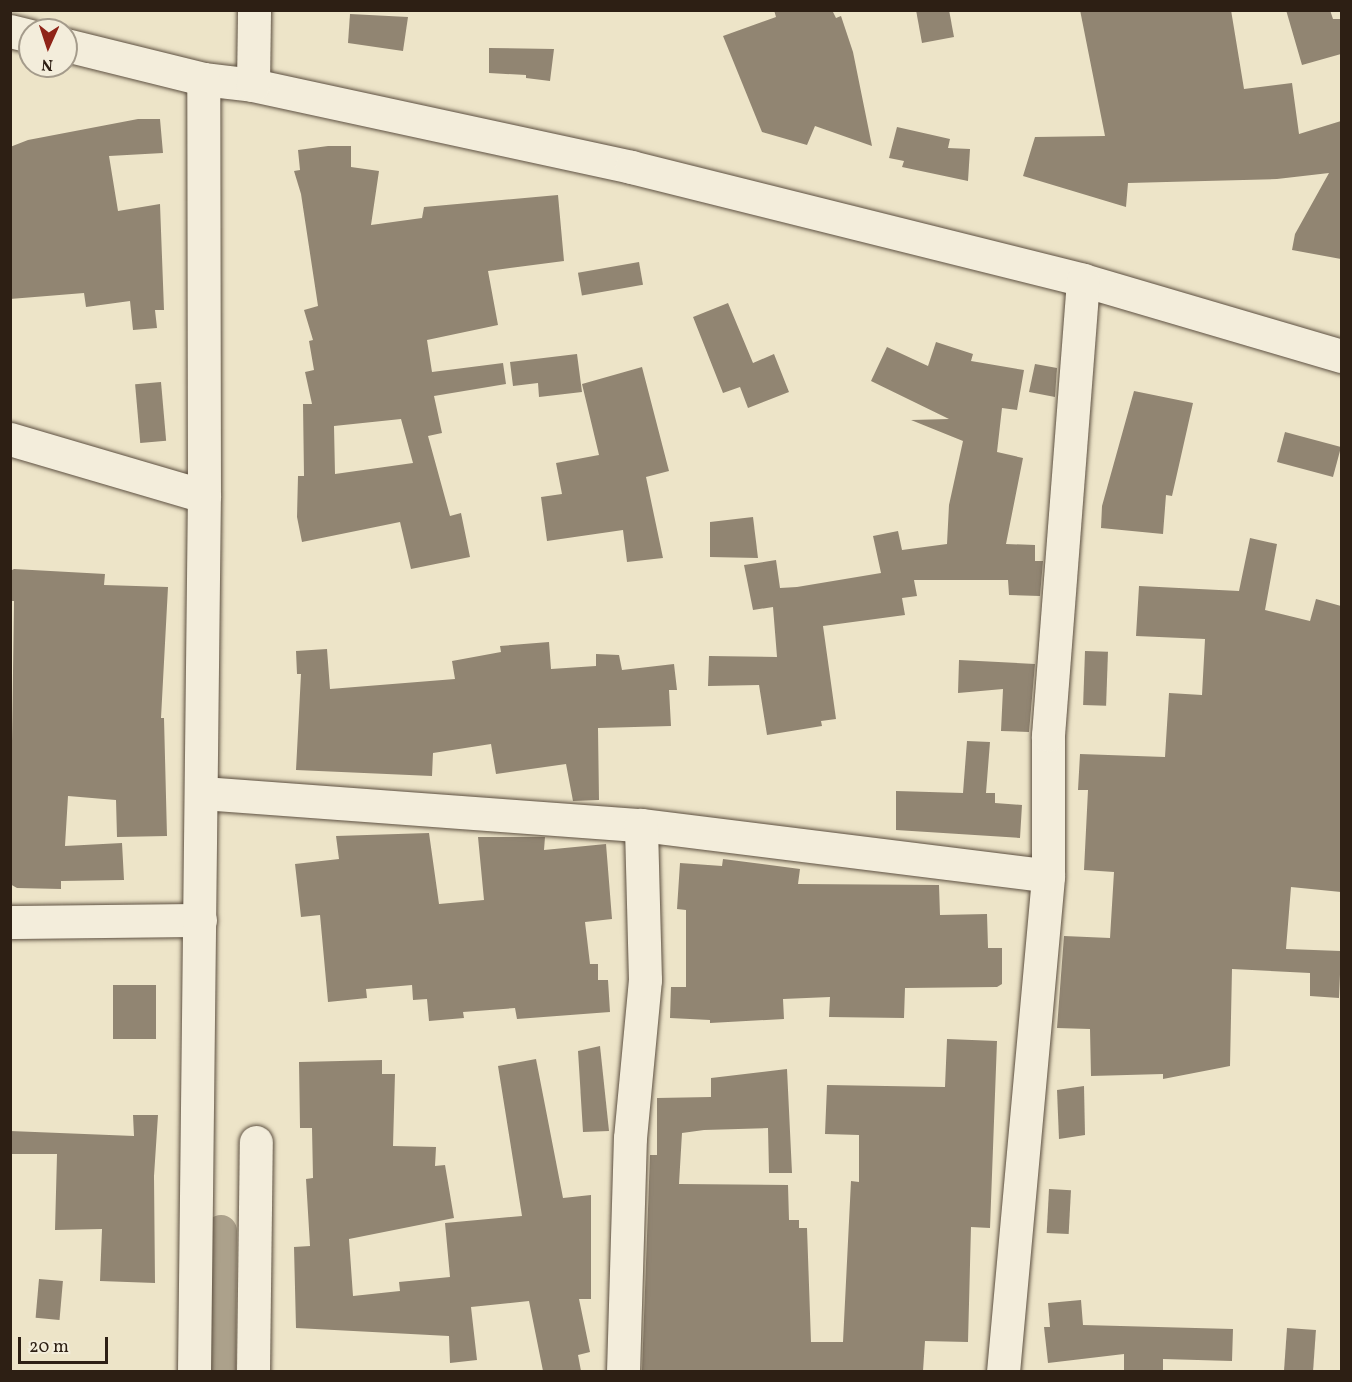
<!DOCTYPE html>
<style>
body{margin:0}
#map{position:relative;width:1352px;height:1382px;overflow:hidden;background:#ede4c8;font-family:Vollkorn,serif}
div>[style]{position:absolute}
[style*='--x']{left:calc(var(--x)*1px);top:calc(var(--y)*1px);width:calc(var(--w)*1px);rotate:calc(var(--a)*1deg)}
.canal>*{height:32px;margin:-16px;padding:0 16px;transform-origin:16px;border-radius:16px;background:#aca18b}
.building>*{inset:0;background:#918572;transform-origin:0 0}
.roads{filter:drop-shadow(0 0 2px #5d5041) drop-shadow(0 0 2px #5d5041)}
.minor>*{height:33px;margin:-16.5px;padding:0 16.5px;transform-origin:16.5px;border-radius:16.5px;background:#f3eddb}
span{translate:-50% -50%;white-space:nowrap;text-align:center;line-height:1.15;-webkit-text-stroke:5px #f3eddb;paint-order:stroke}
.frame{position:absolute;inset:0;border:12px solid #2d1f14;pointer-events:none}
.north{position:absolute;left:18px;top:18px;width:60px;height:60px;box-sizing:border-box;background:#f3eddb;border:2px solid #a49b8b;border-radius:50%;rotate:183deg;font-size:16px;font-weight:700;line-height:24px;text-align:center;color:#2d1f14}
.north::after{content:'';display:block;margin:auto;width:21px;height:27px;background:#8f2418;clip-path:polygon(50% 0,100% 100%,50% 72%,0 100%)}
.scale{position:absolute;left:18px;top:1337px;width:90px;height:27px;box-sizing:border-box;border:3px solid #2d1f14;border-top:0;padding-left:8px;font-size:18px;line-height:21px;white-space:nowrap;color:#2d1f14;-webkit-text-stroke:4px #f3eddb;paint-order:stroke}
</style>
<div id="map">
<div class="canal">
<i style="--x:220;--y:1372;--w:141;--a:-89.6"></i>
</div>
<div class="building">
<i style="clip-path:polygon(774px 10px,832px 10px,836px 18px,841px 16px,853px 52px,872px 146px,815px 126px,807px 145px,762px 132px,723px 36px,776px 17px)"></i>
<i style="clip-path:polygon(916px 10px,949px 10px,954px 37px,922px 43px)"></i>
<i style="clip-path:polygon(1080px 10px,1231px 10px,1244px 89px,1292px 83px,1299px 134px,1341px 121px,1341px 259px,1292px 250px,1295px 234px,1329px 173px,1277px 179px,1128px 183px,1126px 207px,1023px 176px,1035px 137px,1105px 136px)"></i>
<i style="clip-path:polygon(1286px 10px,1330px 10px,1333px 19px,1341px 19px,1341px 54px,1302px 65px)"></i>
<i style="clip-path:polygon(350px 14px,408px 17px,403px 51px,348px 43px)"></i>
<i style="clip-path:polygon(489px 48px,554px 49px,550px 81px,526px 78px,526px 75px,489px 73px)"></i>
<i style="clip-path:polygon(138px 119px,160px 119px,163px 153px,109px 156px,118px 211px,160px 204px,164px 310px,155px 310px,157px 328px,133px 330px,130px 301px,86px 307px,84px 293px,10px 299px,10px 147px,28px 140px)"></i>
<i style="clip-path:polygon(897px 127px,950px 139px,948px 148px,970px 149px,968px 181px,902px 167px,904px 161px,889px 158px)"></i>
<i style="clip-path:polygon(evenodd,328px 146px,351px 146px,351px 167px,379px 171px,371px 225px,422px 218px,424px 207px,558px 195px,564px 261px,488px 271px,498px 325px,427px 340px,432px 372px,503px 363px,506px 384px,434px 396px,442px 433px,428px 436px,450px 516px,461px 513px,470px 557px,411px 569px,400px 522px,302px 542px,297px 517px,298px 476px,304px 476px,303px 404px,312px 404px,305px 372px,314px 370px,309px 341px,313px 340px,304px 310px,318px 306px,301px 194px,294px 171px,300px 170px,298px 150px,328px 146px,401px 419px,413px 463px,335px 474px,334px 426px,401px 419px)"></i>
<i style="left:639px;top:262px;width:23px;height:62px;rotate:80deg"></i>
<i style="clip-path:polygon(728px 303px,753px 363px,774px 354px,789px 392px,748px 408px,740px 387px,723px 393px,693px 317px)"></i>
<i style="clip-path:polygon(936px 342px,973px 354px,971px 361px,1024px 370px,1017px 410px,1002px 408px,997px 452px,1023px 458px,1006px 544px,1035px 545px,1035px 561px,1043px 561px,1040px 596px,1009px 595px,1008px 580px,914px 580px,917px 596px,902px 598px,905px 615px,823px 626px,836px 719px,821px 721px,822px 726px,767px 735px,759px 685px,708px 686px,709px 656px,777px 657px,773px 607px,753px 610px,744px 565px,776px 560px,780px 588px,797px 587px,881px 573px,873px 536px,898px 531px,902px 550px,947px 544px,949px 505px,963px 441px,911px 420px,949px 419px,871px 381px,887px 347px,928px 366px)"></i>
<i style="clip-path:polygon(577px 354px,582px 392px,539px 397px,538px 383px,513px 386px,510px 362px)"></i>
<i style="clip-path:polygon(1035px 364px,1057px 368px,1055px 397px,1029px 392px)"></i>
<i style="clip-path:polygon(642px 367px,669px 471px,646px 477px,663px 558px,627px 562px,623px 530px,547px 541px,541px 497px,562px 494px,556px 463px,599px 455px,582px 384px)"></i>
<i style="left:161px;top:382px;width:59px;height:26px;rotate:85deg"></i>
<i style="clip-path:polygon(1134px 391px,1193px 403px,1172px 496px,1166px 495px,1163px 534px,1101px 528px,1102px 506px)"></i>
<i style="left:1285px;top:432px;width:58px;height:31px;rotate:15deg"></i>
<i style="clip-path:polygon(753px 517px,758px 558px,710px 557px,710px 522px)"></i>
<i style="clip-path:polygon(1250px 538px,1277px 544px,1265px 610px,1310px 621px,1316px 599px,1341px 606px,1341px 892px,1291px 887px,1286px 949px,1341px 951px,1339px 998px,1310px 996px,1310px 973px,1232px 969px,1230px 1066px,1163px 1079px,1163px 1074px,1091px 1076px,1090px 1029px,1057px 1028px,1064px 936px,1110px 938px,1114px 872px,1084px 870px,1088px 790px,1078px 790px,1080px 754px,1165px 757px,1169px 693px,1202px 695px,1205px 639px,1136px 636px,1139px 586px,1239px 591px)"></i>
<i style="clip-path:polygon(14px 569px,105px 574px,104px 585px,168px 587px,161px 718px,164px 718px,167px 836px,117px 837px,116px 800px,68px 796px,65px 846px,122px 843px,124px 880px,61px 881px,61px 889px,17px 888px,10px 884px,14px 601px,10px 601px,10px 571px)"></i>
<i style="clip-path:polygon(549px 642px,551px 669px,596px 666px,596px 654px,619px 655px,622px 670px,674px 664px,677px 690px,669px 690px,671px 726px,598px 728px,599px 800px,573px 801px,566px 764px,496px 774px,491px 744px,433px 753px,432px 776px,296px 770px,301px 674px,297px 674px,296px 651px,327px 649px,330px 689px,455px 679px,452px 661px,501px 652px,500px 646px)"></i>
<i style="left:1085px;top:651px;width:23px;height:54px;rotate:2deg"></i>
<i style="clip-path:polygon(959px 660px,1035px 664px,1029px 732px,1001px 731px,1003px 689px,958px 693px)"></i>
<i style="clip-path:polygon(967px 741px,990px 742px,986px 793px,995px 793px,995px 803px,1022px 805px,1020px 838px,896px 830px,896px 791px,963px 793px)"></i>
<i style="clip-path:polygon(429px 833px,439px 904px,484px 900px,478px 837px,545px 837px,544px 850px,606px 844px,612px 919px,585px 922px,590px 964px,598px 964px,598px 980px,608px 980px,610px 1012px,517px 1019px,515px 1008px,463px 1012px,464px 1018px,429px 1021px,427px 999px,413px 1000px,412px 985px,366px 989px,367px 998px,328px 1002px,320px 915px,301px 917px,295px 864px,339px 859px,336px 836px)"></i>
<i style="clip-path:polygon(723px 859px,800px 869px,798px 884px,939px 885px,940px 915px,987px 914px,988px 948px,1002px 948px,1002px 984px,997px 987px,905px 988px,904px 1018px,829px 1017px,830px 997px,783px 999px,784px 1019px,710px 1023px,710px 1020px,670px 1018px,671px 987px,686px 987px,686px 910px,677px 909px,680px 863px,722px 866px)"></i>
<i style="left:113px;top:985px;width:43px;height:54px"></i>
<i style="clip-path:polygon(947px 1039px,997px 1041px,990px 1228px,971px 1227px,968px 1342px,925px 1341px,923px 1371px,642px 1371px,650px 1155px,657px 1155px,657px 1098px,711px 1097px,711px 1078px,787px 1069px,792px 1173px,769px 1173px,768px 1128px,704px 1130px,682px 1133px,679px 1184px,788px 1185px,789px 1220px,799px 1220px,799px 1228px,807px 1228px,811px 1342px,843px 1342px,851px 1181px,859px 1182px,859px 1135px,825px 1134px,827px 1085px,945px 1087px)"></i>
<i style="clip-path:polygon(600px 1046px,609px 1131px,583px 1132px,578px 1051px)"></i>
<i style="clip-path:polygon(536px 1059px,563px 1198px,591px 1195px,591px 1299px,579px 1299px,590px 1352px,578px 1355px,581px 1371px,543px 1371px,529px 1301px,471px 1307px,477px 1360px,450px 1363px,449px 1336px,296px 1328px,294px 1247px,310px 1246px,306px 1179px,313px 1178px,312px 1128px,300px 1128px,299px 1062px,382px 1060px,382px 1074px,395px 1074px,393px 1146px,436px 1147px,435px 1166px,445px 1165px,454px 1218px,349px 1239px,353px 1296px,400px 1291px,399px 1282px,450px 1277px,445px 1223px,522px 1216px,498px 1066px)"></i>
<i style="clip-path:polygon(1084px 1086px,1085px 1135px,1059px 1139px,1057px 1090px)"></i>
<i style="clip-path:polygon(133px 1115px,158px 1115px,154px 1176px,155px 1283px,100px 1281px,102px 1229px,55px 1230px,57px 1154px,10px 1154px,10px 1131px,134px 1136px)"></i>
<i style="left:1049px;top:1189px;width:22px;height:44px;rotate:3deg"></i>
<i style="left:39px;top:1279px;width:24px;height:39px;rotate:5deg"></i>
<i style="clip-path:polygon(1081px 1300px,1083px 1325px,1233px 1329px,1232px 1361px,1163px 1359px,1163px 1371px,1124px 1370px,1124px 1354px,1048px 1363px,1044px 1327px,1050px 1327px,1048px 1303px)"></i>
<i style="left:1287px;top:1328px;width:29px;height:43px;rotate:4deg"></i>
</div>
<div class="roads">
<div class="minor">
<i style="--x:10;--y:31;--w:21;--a:14"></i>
<i style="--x:66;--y:45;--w:141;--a:13.9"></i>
<i style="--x:203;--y:79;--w:50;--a:6.8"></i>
<i style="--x:253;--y:85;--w:387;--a:12.2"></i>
<i style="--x:631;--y:167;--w:466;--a:14"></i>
<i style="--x:1083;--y:280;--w:270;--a:16.4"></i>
<i style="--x:253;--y:85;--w:75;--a:-89.2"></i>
<i style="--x:10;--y:439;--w:202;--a:16.4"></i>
<i style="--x:202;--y:793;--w:440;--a:4.2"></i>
<i style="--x:641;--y:825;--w:410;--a:7.1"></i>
<i style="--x:10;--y:922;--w:190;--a:-0.6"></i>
<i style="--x:194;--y:1372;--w:876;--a:-89.35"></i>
<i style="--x:204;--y:496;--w:417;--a:-90.1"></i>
<i style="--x:253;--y:1372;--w:230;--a:-89.3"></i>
<i style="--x:623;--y:1372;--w:234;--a:-88.3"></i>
<i style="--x:630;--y:1138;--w:159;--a:-84.6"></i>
<i style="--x:645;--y:980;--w:155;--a:-91.5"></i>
<i style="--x:1003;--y:1372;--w:498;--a:-84.8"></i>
<i style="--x:1048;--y:876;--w:141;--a:-90"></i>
<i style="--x:1048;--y:735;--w:456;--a:-85.6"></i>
</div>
</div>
<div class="frame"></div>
<div class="north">N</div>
<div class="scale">20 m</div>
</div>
